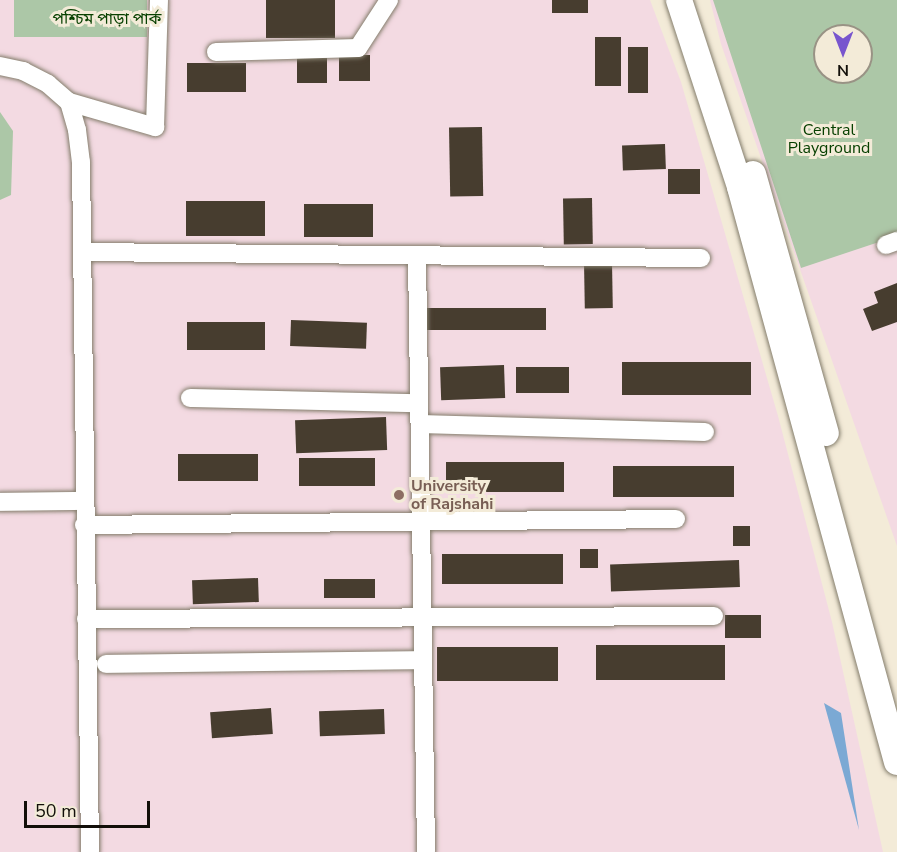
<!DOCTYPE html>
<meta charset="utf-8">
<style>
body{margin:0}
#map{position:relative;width:897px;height:852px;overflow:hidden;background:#f3ebd8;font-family:"Nunito Sans","Noto Sans Bengali",sans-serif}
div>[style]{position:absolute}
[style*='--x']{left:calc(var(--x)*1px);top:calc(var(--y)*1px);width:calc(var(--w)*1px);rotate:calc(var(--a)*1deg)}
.education>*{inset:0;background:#f3dae2}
.green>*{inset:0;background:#acc7a7;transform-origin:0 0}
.water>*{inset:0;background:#7ba9d4}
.building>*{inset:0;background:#473d2f;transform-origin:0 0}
.roads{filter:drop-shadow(0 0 2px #847d6c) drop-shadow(0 0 2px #847d6c)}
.minor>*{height:18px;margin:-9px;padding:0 9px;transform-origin:9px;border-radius:9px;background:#fff}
.secondary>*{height:26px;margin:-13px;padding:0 13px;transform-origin:13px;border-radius:13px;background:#fff}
.dots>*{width:16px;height:16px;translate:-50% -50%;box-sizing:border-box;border:3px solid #f3ebd8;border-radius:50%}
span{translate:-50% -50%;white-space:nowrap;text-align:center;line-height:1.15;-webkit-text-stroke:6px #f3ebd8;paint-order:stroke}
.park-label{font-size:16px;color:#074000}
.education-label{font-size:16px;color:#785e54;font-weight:700}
.left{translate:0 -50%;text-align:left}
.north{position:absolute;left:813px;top:24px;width:60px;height:60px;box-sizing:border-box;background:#f3ebd8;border:2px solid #999385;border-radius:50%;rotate:180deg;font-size:16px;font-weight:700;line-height:24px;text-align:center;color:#120f09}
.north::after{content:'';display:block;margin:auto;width:21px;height:27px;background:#7855ce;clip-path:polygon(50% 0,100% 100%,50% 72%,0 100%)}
.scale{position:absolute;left:24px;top:801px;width:126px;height:27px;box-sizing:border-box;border:3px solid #120f09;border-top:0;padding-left:8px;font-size:18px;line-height:21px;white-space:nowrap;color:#120f09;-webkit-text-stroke:4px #f3ebd8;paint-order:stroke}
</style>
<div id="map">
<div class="education">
<i style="clip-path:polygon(0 0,650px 0,681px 82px,778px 416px,832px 622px,883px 852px,0 852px)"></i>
<i style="clip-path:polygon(evenodd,710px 0,897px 0,897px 546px,721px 44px,710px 0,825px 36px,861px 36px,861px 72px,825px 72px,825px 36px)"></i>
</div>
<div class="green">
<i style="left:14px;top:0;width:133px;height:37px"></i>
<i style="clip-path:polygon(evenodd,713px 0,897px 0,897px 236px,801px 268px,713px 0,825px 36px,861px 36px,861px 72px,825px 72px,825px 36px)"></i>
<i style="clip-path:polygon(0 112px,13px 131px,11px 195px,0 200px)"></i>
</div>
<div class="water">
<i style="clip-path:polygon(824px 703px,841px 713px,859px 830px)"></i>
</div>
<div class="building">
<i style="left:266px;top:0;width:69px;height:38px"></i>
<i style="left:552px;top:0;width:36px;height:13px"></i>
<i style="left:595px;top:37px;width:26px;height:49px"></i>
<i style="left:628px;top:47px;width:20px;height:46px"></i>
<i style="left:339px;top:55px;width:31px;height:26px"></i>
<i style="left:327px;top:58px;width:25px;height:30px;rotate:90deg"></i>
<i style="left:187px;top:63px;width:59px;height:29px"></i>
<i style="left:482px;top:127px;width:69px;height:33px;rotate:89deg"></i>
<i style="left:665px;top:144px;width:25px;height:43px;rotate:88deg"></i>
<i style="left:668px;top:169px;width:32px;height:25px"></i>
<i style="left:592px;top:198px;width:46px;height:29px;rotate:89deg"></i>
<i style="left:265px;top:201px;width:35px;height:79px;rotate:90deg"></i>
<i style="left:304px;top:204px;width:69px;height:33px"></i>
<i style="left:612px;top:262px;width:46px;height:28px;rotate:89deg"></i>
<i style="clip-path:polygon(897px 283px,897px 322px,872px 331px,863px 309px,878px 303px,874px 292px)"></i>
<i style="left:546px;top:308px;width:22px;height:121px;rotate:90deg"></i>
<i style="left:291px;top:320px;width:76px;height:26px;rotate:2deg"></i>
<i style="left:187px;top:322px;width:78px;height:28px"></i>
<i style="left:622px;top:362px;width:129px;height:33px"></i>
<i style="left:504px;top:365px;width:33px;height:64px;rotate:88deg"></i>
<i style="left:516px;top:367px;width:53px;height:26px"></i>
<i style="left:386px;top:417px;width:33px;height:91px;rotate:88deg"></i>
<i style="left:258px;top:454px;width:27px;height:80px;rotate:90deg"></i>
<i style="left:299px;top:458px;width:76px;height:28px"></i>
<i style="left:564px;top:462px;width:30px;height:118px;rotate:90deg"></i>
<i style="left:734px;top:466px;width:31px;height:121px;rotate:90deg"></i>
<i style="left:733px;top:526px;width:17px;height:20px"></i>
<i style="left:580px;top:549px;width:18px;height:19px"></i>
<i style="left:563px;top:554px;width:30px;height:121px;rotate:90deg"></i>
<i style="left:739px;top:560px;width:27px;height:129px;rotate:88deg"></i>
<i style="left:258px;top:578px;width:24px;height:66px;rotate:88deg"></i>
<i style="left:324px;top:579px;width:51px;height:19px"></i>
<i style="left:725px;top:615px;width:36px;height:23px"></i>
<i style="left:725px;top:645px;width:35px;height:129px;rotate:90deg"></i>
<i style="left:558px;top:647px;width:34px;height:121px;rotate:90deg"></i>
<i style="left:271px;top:708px;width:26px;height:61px;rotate:86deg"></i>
<i style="left:384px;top:709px;width:25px;height:65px;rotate:88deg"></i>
</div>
<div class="roads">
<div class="minor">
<i style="--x:216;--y:52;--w:142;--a:-1.6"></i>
<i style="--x:358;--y:48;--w:57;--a:-57.1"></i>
<i style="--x:0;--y:66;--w:24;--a:12"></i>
<i style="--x:23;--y:71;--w:28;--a:27"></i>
<i style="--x:48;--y:84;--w:28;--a:41"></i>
<i style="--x:69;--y:102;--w:29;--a:74"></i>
<i style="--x:77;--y:130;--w:32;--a:83"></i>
<i style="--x:81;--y:162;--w:690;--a:89.25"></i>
<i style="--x:69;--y:102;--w:90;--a:16.2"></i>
<i style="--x:155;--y:127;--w:127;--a:-88.2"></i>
<i style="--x:886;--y:245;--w:12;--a:-20"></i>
<i style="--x:82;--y:252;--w:619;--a:0.56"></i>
<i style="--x:417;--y:257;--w:595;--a:89.13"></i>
<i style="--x:190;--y:398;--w:229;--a:1.3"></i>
<i style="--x:420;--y:424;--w:285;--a:1.6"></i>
<i style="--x:0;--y:502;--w:84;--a:-0.7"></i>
<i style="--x:84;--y:525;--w:592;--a:-0.58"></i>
<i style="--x:86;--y:619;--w:628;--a:-0.27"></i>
<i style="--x:106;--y:664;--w:317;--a:-0.7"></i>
</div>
<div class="secondary">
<i style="--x:679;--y:0;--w:197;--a:71.9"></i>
<i style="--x:740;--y:187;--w:596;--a:74.73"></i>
<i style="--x:753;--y:174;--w:269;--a:74.3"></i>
</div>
</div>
<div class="dots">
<i style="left:399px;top:495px;background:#8d6e63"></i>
</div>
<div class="park-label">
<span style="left:107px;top:19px">পশ্চিম পাড়া পার্ক</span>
<span style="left:829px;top:139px">Central<br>Playground</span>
</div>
<div class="education-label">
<span class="left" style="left:411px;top:495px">University<br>of Rajshahi</span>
</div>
<div class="north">N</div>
<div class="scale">50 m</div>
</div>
